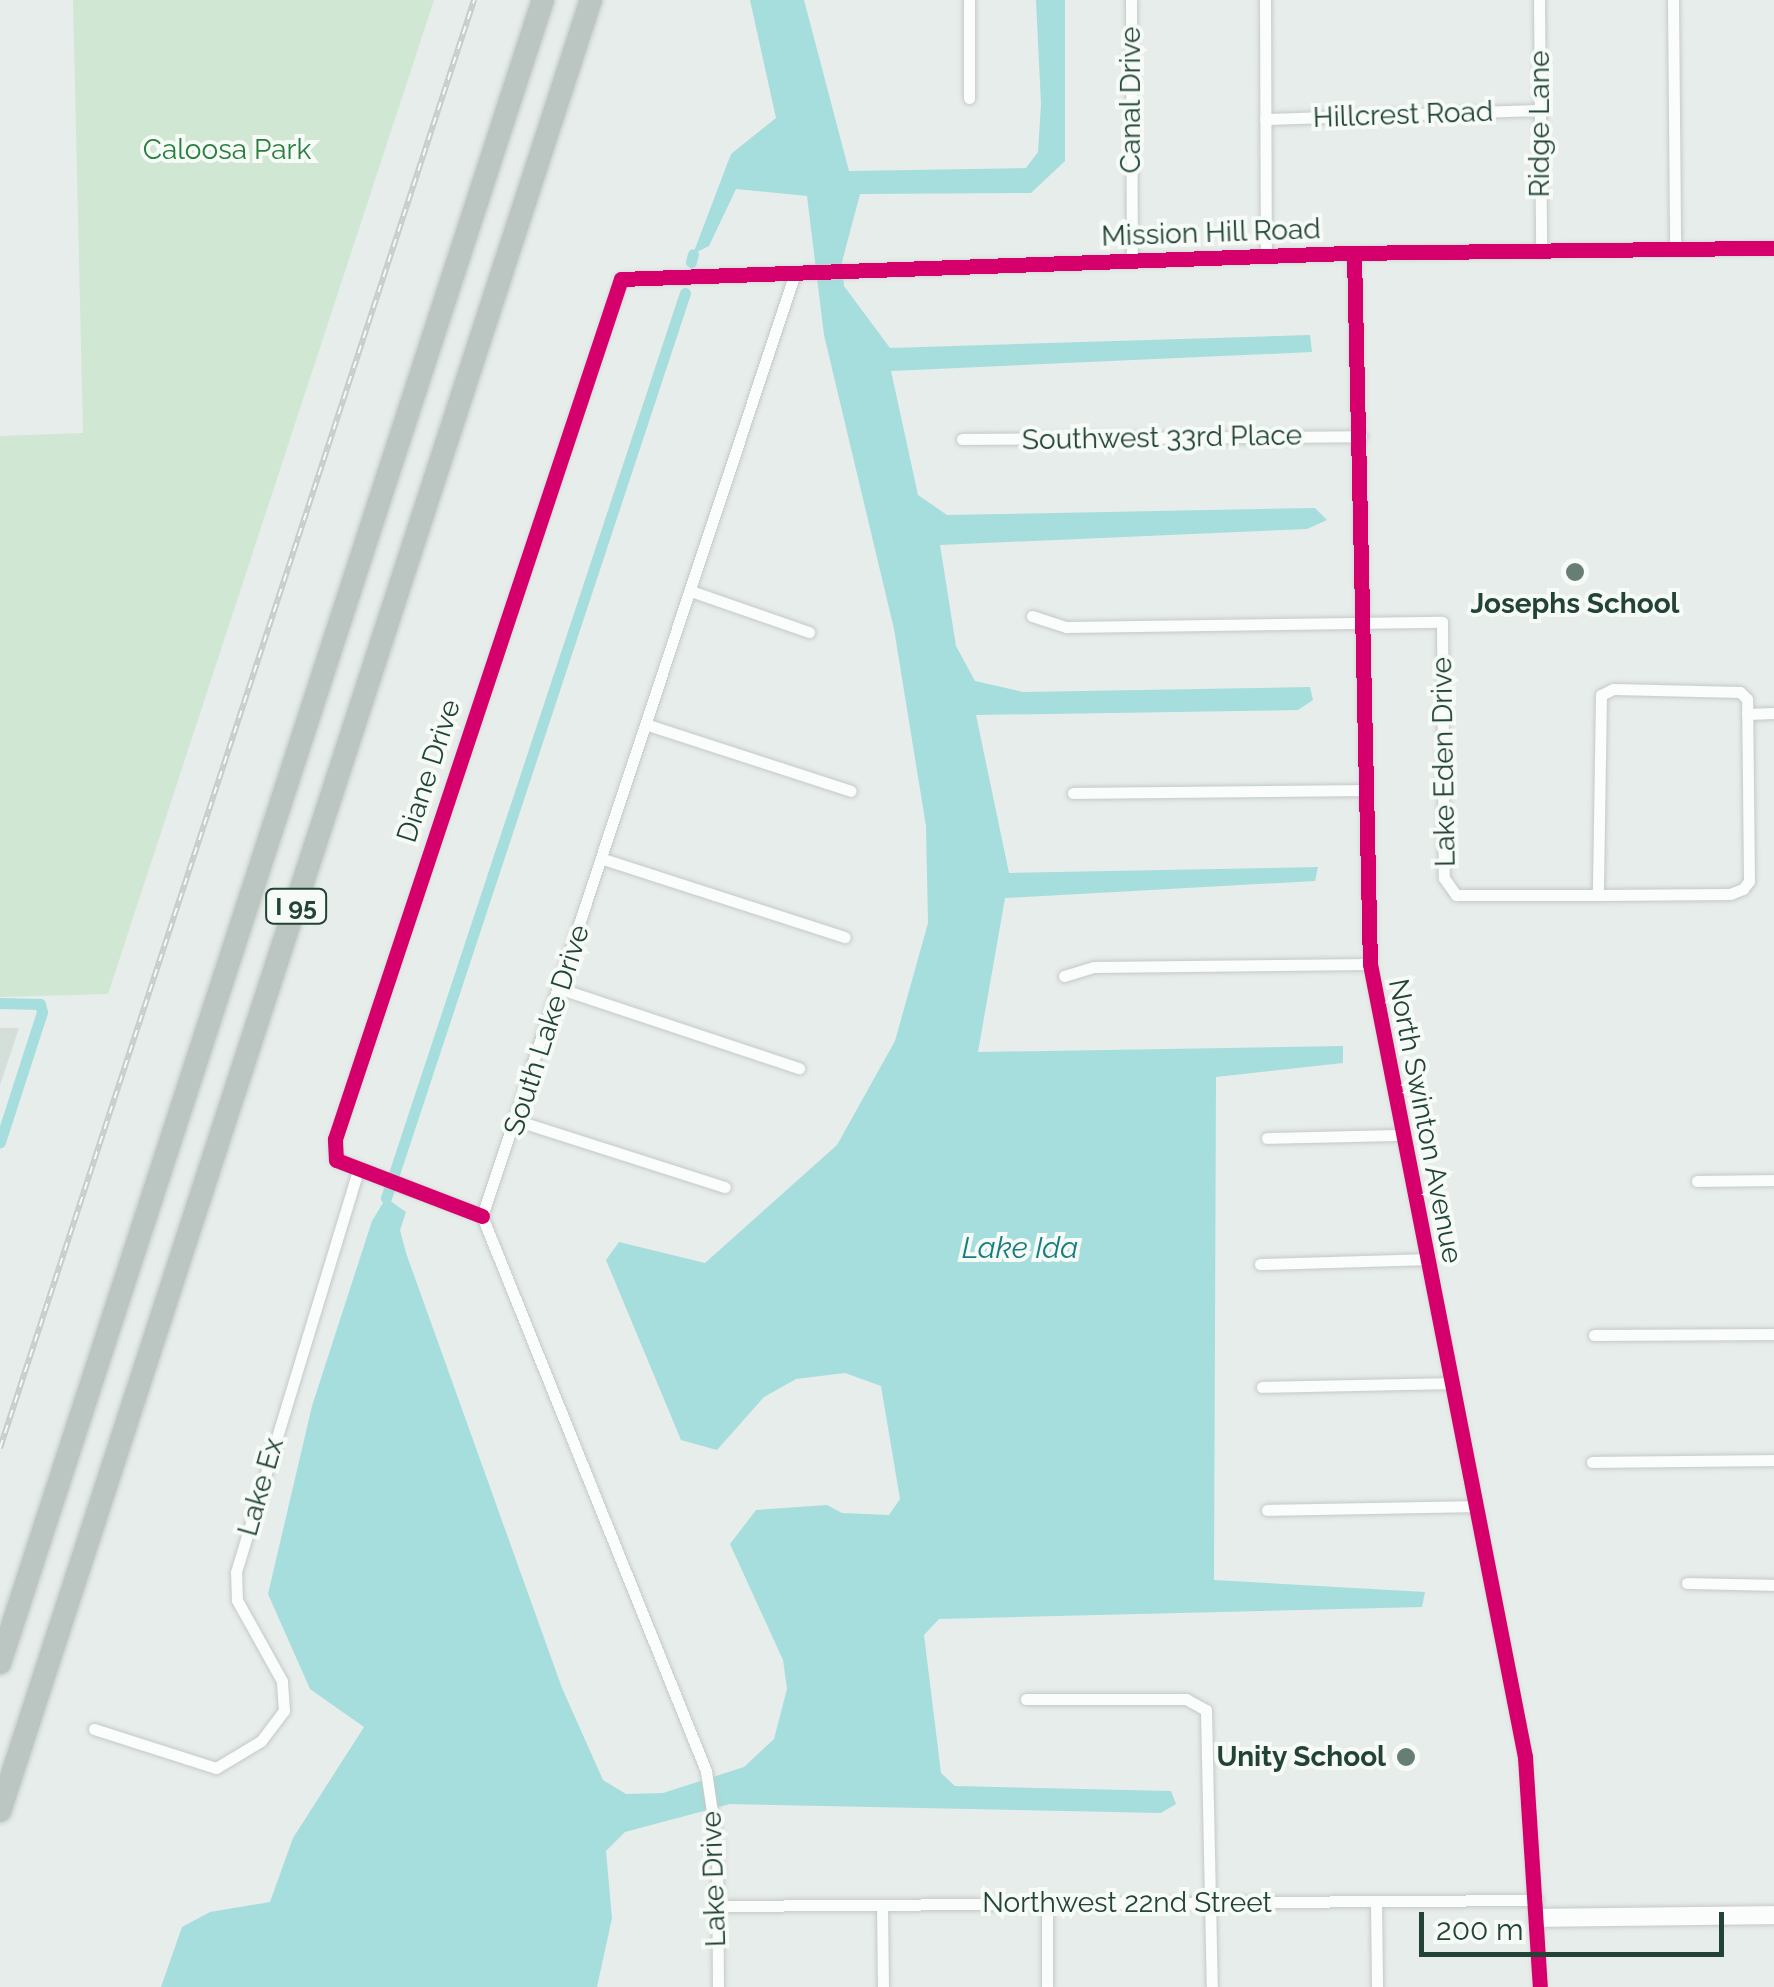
<!DOCTYPE html>
<style>
body{margin:0}
#map{position:relative;width:1774px;height:1987px;overflow:hidden;background:#e7edea;font-family:Raleway,sans-serif}
div>[style]{position:absolute}
[style*='--x']{left:calc(var(--x)*1px);top:calc(var(--y)*1px);width:calc(var(--w)*1px);rotate:calc(var(--a)*1deg)}
.built>*{inset:0;background:#d4dfd9}
.green>*{inset:0;background:#cfe7d3}
.water>*{inset:0;background:#a5dedd}
.canal>*{height:11px;margin:-5.5px;padding:0 5.5px;transform-origin:5.5px;border-radius:5.5px;background:#a5dedd}
.roads{filter:drop-shadow(0 0 2px #c4cac7) drop-shadow(0 0 2px #c4cac7)}
.street>*{height:11px;margin:-5.5px;padding:0 5.5px;transform-origin:5.5px;border-radius:5.5px;background:#fbfcfc}
.secondary>*{height:18px;margin:-9px;padding:0 9px;transform-origin:9px;border-radius:9px;background:#fbfcfc}
.highway>*{height:22px;margin:-11px;padding:0 11px;transform-origin:11px;border-radius:11px;background:#bbc5c1}
.rail>*{height:6px;margin-top:-3px;transform-origin:0;background:repeating-linear-gradient(90deg,#f6fbf7 0 8px,#c8cdcb 0 16px);box-sizing:border-box;border-block:2px solid #c8cdcb}
.cycleway>*{height:15px;margin:-7.5px;padding:0 7.5px;transform-origin:7.5px;border-radius:7.5px;background:#d6006c}
.dots>*{width:28px;height:28px;translate:-50% -50%;box-sizing:border-box;border:5px solid #f6fbf7;border-radius:50%}
span{translate:-50% -50%;white-space:nowrap;text-align:center;line-height:1.15;-webkit-text-stroke:8px #f6fbf7;paint-order:stroke}
.shield-label span{padding:2px 8px;background:#f6fbf7;border:2px solid;border-radius:8px;-webkit-text-stroke-width:0}
.shield-label{font-size:25px;color:#224335;font-weight:700}
.street-label{font-size:28px;color:#224335}
.park-label{font-size:28px;color:#287e3c}
.poi-label{font-size:28px;color:#224335;font-weight:700}
.right{translate:-100% -50%;text-align:right}
.water-label{font-size:30px;color:#167d7f;font-style:italic}
.scale{position:absolute;left:1419px;top:1912px;width:305px;height:45px;box-sizing:border-box;border:5px solid #224335;border-top:0;padding-left:12px;font-size:30px;line-height:35px;white-space:nowrap;color:#224335;-webkit-text-stroke:8px #f6fbf7;paint-order:stroke}
</style>
<div id="map">
<div class="built">
<i style="clip-path:polygon(0 1028px,19px 1028px,0 1085px)"></i>
</div>
<div class="green">
<i style="clip-path:polygon(73px 0,434px 0,108px 994px,0 997px,0 436px,83px 433px)"></i>
</div>
<div class="water">
<i style="clip-path:polygon(750px 0,804px 0,849px 171px,1026px 168px,1038px 152px,1041px 104px,1036px 0,1065px 0,1065px 161px,1031px 193px,860px 194px,842px 262px,844px 286px,890px 348px,1310px 335px,1312px 352px,891px 371px,918px 495px,947px 515px,1315px 508px,1327px 520px,1307px 529px,940px 545px,956px 646px,975px 681px,1023px 692px,1310px 687px,1313px 700px,1298px 710px,976px 715px,1009px 873px,1318px 867px,1315px 881px,1005px 898px,978px 1052px,1343px 1046px,1343px 1063px,1216px 1077px,1214px 1580px,1425px 1592px,1422px 1607px,939px 1619px,924px 1635px,941px 1773px,955px 1786px,1171px 1791px,1176px 1804px,1161px 1813px,730px 1804px,625px 1832px,606px 1851px,612px 1918px,597px 1987px,161px 1987px,182px 1927px,210px 1912px,270px 1902px,293px 1838px,364px 1727px,310px 1689px,268px 1594px,312px 1406px,372px 1221px,386px 1198px,406px 1212px,400px 1230px,406px 1253px,562px 1688px,603px 1780px,626px 1794px,663px 1793px,744px 1767px,774px 1739px,787px 1689px,783px 1660px,730px 1544px,756px 1510px,827px 1505px,842px 1513px,889px 1515px,900px 1499px,881px 1386px,845px 1373px,796px 1379px,764px 1397px,717px 1450px,681px 1440px,606px 1260px,619px 1242px,705px 1263px,837px 1145px,895px 1041px,928px 923px,926px 826px,894px 629px,824px 335px,807px 196px,736px 189px,709px 246px,693px 254px,731px 154px,776px 118px)"></i>
</div>
<div class="canal">
<i style="--x:691;--y:262;--w:8;--a:-76"></i>
<i style="--x:0;--y:1003;--w:40;--a:1.4"></i>
<i style="--x:40;--y:1004;--w:8;--a:76"></i>
<i style="--x:42;--y:1012;--w:137;--a:107.9"></i>
<i style="--x:386;--y:1198;--w:953;--a:-71.72"></i>
</div>
<div class="roads">
<div class="street">
<i style="--x:1131;--y:0;--w:261;--a:89.8"></i>
<i style="--x:1265;--y:0;--w:256;--a:89.8"></i>
<i style="--x:1539;--y:0;--w:249;--a:89.5"></i>
<i style="--x:1673;--y:0;--w:248;--a:89.5"></i>
<i style="--x:969;--y:98;--w:98;--a:-90"></i>
<i style="--x:1265;--y:119;--w:275;--a:-1.9"></i>
<i style="--x:1354;--y:255;--w:709;--a:88.71"></i>
<i style="--x:1370;--y:964;--w:808;--a:78.94"></i>
<i style="--x:1525;--y:1757;--w:230;--a:86.3"></i>
<i style="--x:962;--y:439;--w:399;--a:-0.4"></i>
<i style="--x:691;--y:591;--w:125;--a:19.2"></i>
<i style="--x:1032;--y:616;--w:36;--a:18"></i>
<i style="--x:1066;--y:627;--w:376;--a:-0.8"></i>
<i style="--x:1442;--y:622;--w:256;--a:89.6"></i>
<i style="--x:1444;--y:878;--w:21;--a:55"></i>
<i style="--x:1456;--y:895;--w:142;--a:0"></i>
<i style="--x:1598;--y:895;--w:132;--a:-0.4"></i>
<i style="--x:1730;--y:894;--w:14;--a:-21"></i>
<i style="--x:1743;--y:889;--w:10;--a:-53"></i>
<i style="--x:1749;--y:881;--w:182;--a:-90.6"></i>
<i style="--x:1747;--y:699;--w:10;--a:-135"></i>
<i style="--x:1740;--y:692;--w:127;--a:-178.6"></i>
<i style="--x:1613;--y:689;--w:13;--a:153"></i>
<i style="--x:1601;--y:695;--w:200;--a:90.9"></i>
<i style="--x:1747;--y:714;--w:27;--a:-2"></i>
<i style="--x:648;--y:725;--w:213;--a:18"></i>
<i style="--x:1073;--y:793;--w:291;--a:-0.6"></i>
<i style="--x:603;--y:859;--w:254;--a:17.9"></i>
<i style="--x:1064;--y:976;--w:31;--a:-17"></i>
<i style="--x:1094;--y:967;--w:276;--a:-0.6"></i>
<i style="--x:561;--y:989;--w:251;--a:18.4"></i>
<i style="--x:518;--y:1121;--w:217;--a:17.7"></i>
<i style="--x:1267;--y:1138;--w:134;--a:-1.3"></i>
<i style="--x:1697;--y:1181;--w:77;--a:-0.7"></i>
<i style="--x:482;--y:1216;--w:156;--a:-159"></i>
<i style="--x:336;--y:1160;--w:21;--a:-93"></i>
<i style="--x:335;--y:1139;--w:906;--a:-71.61"></i>
<i style="--x:621;--y:279;--w:726;--a:-2.05"></i>
<i style="--x:1347;--y:253;--w:427;--a:-0.7"></i>
<i style="--x:1260;--y:1264;--w:166;--a:-1.7"></i>
<i style="--x:1594;--y:1335;--w:180;--a:-0.3"></i>
<i style="--x:1262;--y:1387;--w:188;--a:-1.2"></i>
<i style="--x:1592;--y:1462;--w:182;--a:-0.6"></i>
<i style="--x:1267;--y:1510;--w:208;--a:-1.1"></i>
<i style="--x:1687;--y:1583;--w:87;--a:1.3"></i>
<i style="--x:1026;--y:1699;--w:160;--a:0"></i>
<i style="--x:1186;--y:1699;--w:23;--a:29"></i>
<i style="--x:1206;--y:1710;--w:277;--a:88.8"></i>
<i style="--x:94;--y:1729;--w:128;--a:17.7"></i>
<i style="--x:216;--y:1768;--w:52;--a:-31"></i>
<i style="--x:261;--y:1741;--w:38;--a:-53"></i>
<i style="--x:284;--y:1711;--w:30;--a:-94"></i>
<i style="--x:282;--y:1681;--w:93;--a:-119.1"></i>
<i style="--x:237;--y:1600;--w:28;--a:-92"></i>
<i style="--x:236;--y:1572;--w:420;--a:-73.1"></i>
<i style="--x:1376;--y:1901;--w:86;--a:89.3"></i>
<i style="--x:1047;--y:1904;--w:83;--a:90"></i>
<i style="--x:882;--y:1905;--w:82;--a:89.3"></i>
<i style="--x:717;--y:1906;--w:820;--a:-0.42"></i>
<i style="--x:718;--y:1987;--w:142;--a:-90.4"></i>
<i style="--x:717;--y:1845;--w:75;--a:-98.5"></i>
<i style="--x:706;--y:1771;--w:598;--a:-111.98"></i>
<i style="--x:482;--y:1216;--w:994;--a:-71.64"></i>
</div>
<div class="secondary">
<i style="--x:1538;--y:1918;--w:236;--a:-0.7"></i>
</div>
<div class="highway">
<i style="--x:0;--y:1663;--w:1749;--a:-71.92"></i>
<i style="--x:0;--y:1811;--w:1905;--a:-71.93"></i>
</div>
</div>
<div class="rail">
<i style="--x:0;--y:1448;--w:1524;--a:-71.87"></i>
</div>
<div class="cycleway">
<i style="--x:1354;--y:255;--w:709;--a:88.71"></i>
<i style="--x:1370;--y:964;--w:808;--a:78.94"></i>
<i style="--x:1525;--y:1757;--w:230;--a:86.3"></i>
<i style="--x:482;--y:1216;--w:156;--a:-159"></i>
<i style="--x:336;--y:1160;--w:21;--a:-93"></i>
<i style="--x:335;--y:1139;--w:906;--a:-71.61"></i>
<i style="--x:621;--y:279;--w:726;--a:-2.05"></i>
<i style="--x:1347;--y:253;--w:427;--a:-0.7"></i>
</div>
<div class="dots">
<i style="left:1575px;top:572px;background:#677e74"></i>
<i style="left:1406px;top:1757px;background:#677e74"></i>
</div>
<div class="shield-label">
<span style="left:296px;top:906px">I 95</span>
</div>
<div class="street-label">
<span style="left:1131px;top:100px;rotate:-90deg">Canal Drive</span>
<span style="left:1403px;top:115px;rotate:-2deg">Hillcrest Road</span>
<span style="left:1540px;top:124px;rotate:-90deg">Ridge Lane</span>
<span style="left:1211px;top:233px;rotate:-2deg">Mission Hill Road</span>
<span style="left:1162px;top:438px;rotate:-1deg">Southwest 33rd Place</span>
<span style="left:1444px;top:762px;rotate:-91deg">Lake Eden Drive</span>
<span style="left:429px;top:771px;rotate:-72deg">Diane Drive</span>
<span style="left:547px;top:1030px;rotate:-72deg">South Lake Drive</span>
<span style="left:1425px;top:1121px;rotate:79deg">North Swinton Avenue</span>
<span style="left:261px;top:1487px;rotate:-74deg">Lake Ex</span>
<span style="left:714px;top:1879px;rotate:-92deg">Lake Drive</span>
<span style="left:1127px;top:1903px">Northwest 22nd Street</span>
</div>
<div class="park-label">
<span style="left:227px;top:150px">Caloosa Park</span>
</div>
<div class="poi-label">
<span style="left:1575px;top:604px">Josephs School</span>
<span class="right" style="left:1386px;top:1757px">Unity School</span>
</div>
<div class="water-label">
<span style="left:1020px;top:1248px">Lake Ida</span>
</div>
<div class="scale">200 m</div>
</div>
